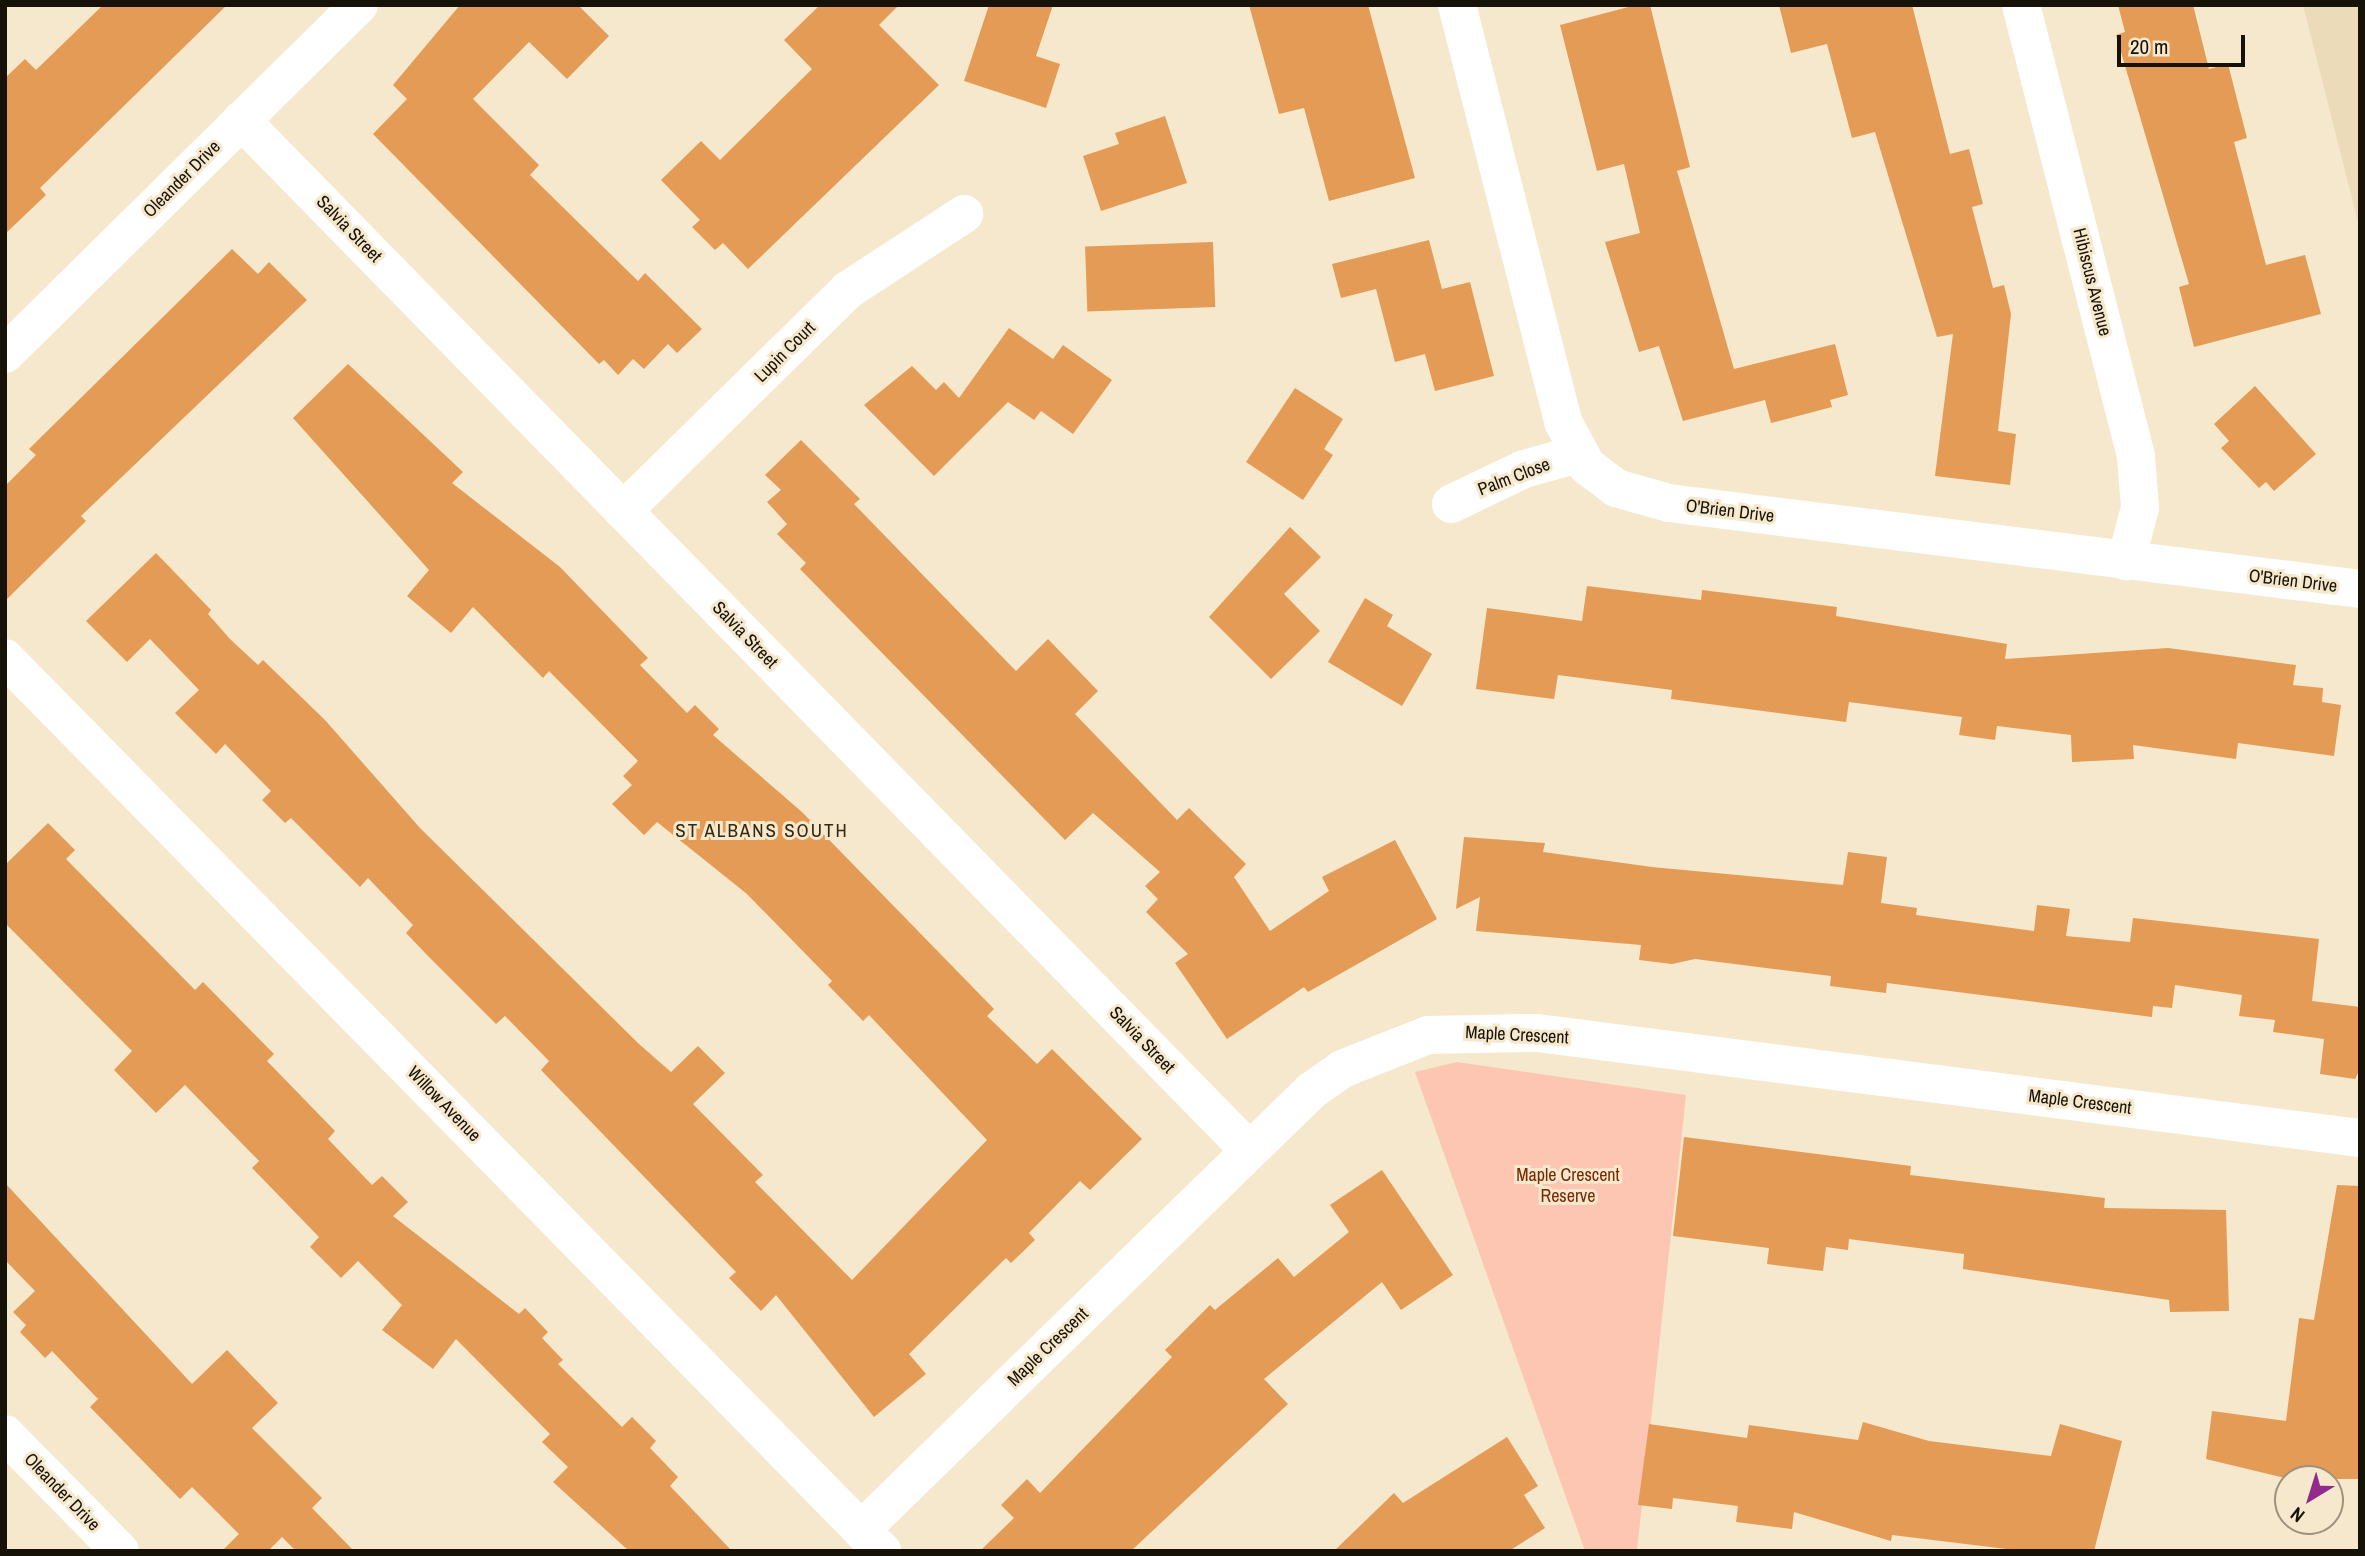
<!DOCTYPE html>
<style>
body{margin:0}
#map{position:relative;width:2365px;height:1556px;overflow:hidden;background:#f6e8cc;font-family:"Archivo Narrow",sans-serif}
div>[style]{position:absolute}
[style*='--x']{left:calc(var(--x)*1px);top:calc(var(--y)*1px);width:calc(var(--w)*1px);rotate:calc(var(--a)*1deg)}
.built>*{inset:0;background:#ecdbb8}
.green>*{inset:0;background:#fdc6b3}
.building>*{inset:0;background:#e49b55;transform-origin:0 0}
.street>*{height:38px;margin:-19px;padding:0 19px;transform-origin:19px;border-radius:19px;background:#fff}
span{translate:-50% -50%;white-space:nowrap;text-align:center;line-height:1.15;-webkit-text-stroke:6px #f6e8cc;paint-order:stroke}
.street-label{font-size:18px;color:#161208}
.park-label{font-size:18px;color:#792703}
.neighbourhood-label{font-size:19px;color:#332811;letter-spacing:2px}
.frame{position:absolute;inset:0;border:7px solid #161208;pointer-events:none}
.north{position:absolute;left:2274px;top:1465px;width:70px;height:70px;box-sizing:border-box;background:#f6e8cc;border:2px solid #9c927e;border-radius:50%;rotate:218deg;font-size:19px;font-weight:700;line-height:28px;text-align:center;color:#161208}
.north::after{content:'';display:block;margin:auto;width:24px;height:32px;background:#922a8e;clip-path:polygon(50% 0,100% 100%,50% 72%,0 100%)}
.scale{position:absolute;left:2117px;top:35px;width:128px;height:32px;box-sizing:border-box;border:4px solid #161208;border-top:0;padding-left:9px;font-size:21px;line-height:24px;white-space:nowrap;color:#161208;-webkit-text-stroke:5px #f6e8cc;paint-order:stroke}
</style>
<div id="map">
<div class="built">
<i style="clip-path:polygon(2303px 5px,2360px 5px,2360px 230px)"></i>
</div>
<div class="green">
<i style="clip-path:polygon(1457px 1062px,1686px 1095px,1637px 1551px,1585px 1551px,1415px 1072px)"></i>
</div>
<div class="building">
<i style="clip-path:polygon(103px 5px,227px 5px,40px 188px,46px 195px,5px 234px,5px 78px,25px 59px,36px 70px)"></i>
<i style="clip-path:polygon(460px 5px,579px 6px,609px 36px,567px 79px,529px 42px,473px 99px,539px 165px,530px 175px,638px 281px,645px 273px,702px 329px,677px 353px,668px 344px,644px 369px,633px 359px,618px 375px,604px 360px,599px 364px,373px 134px,407px 99px,393px 85px)"></i>
<i style="clip-path:polygon(820px 5px,899px 5px,879px 25px,939px 85px,748px 269px,723px 243px,715px 250px,692px 227px,700px 220px,661px 180px,701px 141px,720px 160px,812px 69px,784px 40px)"></i>
<i style="clip-path:polygon(989px 5px,1053px 5px,1036px 56px,1060px 64px,1046px 108px,964px 81px)"></i>
<i style="clip-path:polygon(1249px 5px,1368px 5px,1415px 178px,1329px 201px,1304px 108px,1279px 114px)"></i>
<i style="clip-path:polygon(1636px 5px,1650px 5px,1690px 167px,1677px 171px,1734px 369px,1835px 344px,1848px 395px,1830px 400px,1832px 407px,1771px 423px,1765px 400px,1683px 421px,1659px 346px,1639px 352px,1605px 242px,1640px 233px,1624px 164px,1597px 171px,1560px 25px)"></i>
<i style="clip-path:polygon(1779px 5px,1912px 5px,1950px 154px,1969px 149px,1983px 204px,1972px 207px,1993px 288px,2004px 285px,2011px 314px,1998px 431px,2016px 434px,2010px 485px,1935px 476px,1953px 334px,1937px 337px,1875px 132px,1852px 138px,1827px 44px,1791px 53px)"></i>
<i style="clip-path:polygon(2118px 5px,2193px 5px,2209px 69px,2228px 64px,2247px 138px,2234px 142px,2266px 265px,2305px 255px,2321px 314px,2194px 347px,2179px 287px,2189px 284px,2116px 35px,2125px 32px)"></i>
<i style="clip-path:polygon(1165px 116px,1187px 183px,1101px 211px,1083px 156px,1119px 144px,1115px 133px)"></i>
<i style="clip-path:polygon(1429px 240px,1442px 289px,1470px 282px,1494px 376px,1435px 391px,1425px 354px,1395px 362px,1376px 289px,1341px 298px,1332px 264px)"></i>
<i style="left:1213px;top:242px;width:65px;height:128px;rotate:88deg"></i>
<i style="clip-path:polygon(232px 249px,258px 274px,269px 262px,307px 300px,81px 516px,86px 521px,5px 601px,5px 486px,36px 455px,29px 449px)"></i>
<i style="clip-path:polygon(1009px 328px,1053px 359px,1063px 345px,1112px 380px,1073px 434px,1041px 411px,1034px 420px,1008px 402px,934px 476px,864px 405px,912px 366px,936px 390px,944px 382px,959px 398px)"></i>
<i style="clip-path:polygon(348px 364px,463px 472px,452px 483px,560px 567px,648px 658px,640px 665px,687px 713px,695px 705px,719px 729px,713px 735px,802px 812px,994px 1009px,987px 1016px,1037px 1064px,1052px 1049px,1142px 1139px,1090px 1190px,1080px 1181px,1029px 1233px,1035px 1240px,1011px 1263px,1006px 1258px,909px 1354px,926px 1374px,874px 1417px,776px 1295px,761px 1311px,729px 1278px,736px 1272px,541px 1070px,549px 1061px,505px 1016px,496px 1024px,428px 956px,406px 933px,413px 925px,368px 878px,360px 887px,291px 818px,285px 823px,262px 800px,271px 791px,225px 744px,216px 754px,175px 713px,199px 690px,150px 639px,127px 662px,86px 621px,156px 553px,211px 610px,208px 614px,230px 639px,258px 665px,263px 660px,325px 720px,420px 828px,639px 1044px,671px 1072px,698px 1046px,725px 1073px,693px 1104px,763px 1175px,755px 1182px,852px 1280px,987px 1140px,869px 1015px,863px 1021px,828px 985px,832px 981px,747px 894px,657px 822px,644px 835px,612px 804px,632px 785px,623px 776px,638px 761px,549px 671px,543px 678px,473px 607px,451px 633px,407px 596px,429px 570px,293px 418px)"></i>
<i style="clip-path:polygon(2255px 386px,2316px 454px,2274px 491px,2266px 482px,2259px 488px,2221px 448px,2229px 441px,2214px 424px)"></i>
<i style="clip-path:polygon(1295px 388px,1343px 419px,1324px 449px,1333px 455px,1303px 500px,1246px 462px)"></i>
<i style="clip-path:polygon(801px 440px,860px 499px,854px 504px,1016px 671px,1048px 639px,1098px 691px,1075px 714px,1177px 820px,1189px 808px,1246px 864px,1234px 877px,1270px 931px,1329px 891px,1322px 877px,1395px 840px,1437px 919px,1308px 992px,1304px 987px,1227px 1039px,1175px 963px,1188px 954px,1146px 912px,1158px 899px,1145px 886px,1160px 872px,1093px 813px,1065px 840px,800px 569px,806px 563px,777px 534px,787px 524px,767px 502px,781px 490px,765px 475px)"></i>
<i style="clip-path:polygon(1290px 527px,1321px 557px,1284px 594px,1320px 631px,1271px 679px,1209px 617px)"></i>
<i style="clip-path:polygon(1587px 586px,1701px 600px,1702px 590px,1837px 607px,1836px 616px,2007px 644px,2005px 659px,2168px 648px,2296px 665px,2293px 685px,2323px 688px,2322px 702px,2341px 705px,2334px 756px,2238px 743px,2236px 759px,2133px 745px,2134px 759px,2072px 762px,2071px 735px,1997px 726px,1995px 740px,1959px 735px,1962px 717px,1849px 702px,1846px 722px,1671px 699px,1672px 690px,1558px 675px,1554px 699px,1476px 689px,1487px 608px,1582px 621px)"></i>
<i style="clip-path:polygon(1365px 598px,1393px 615px,1387px 626px,1432px 654px,1402px 706px,1328px 662px)"></i>
<i style="clip-path:polygon(48px 823px,75px 850px,66px 859px,195px 990px,203px 982px,274px 1054px,267px 1061px,335px 1131px,328px 1139px,372px 1185px,382px 1176px,408px 1202px,393px 1216px,519px 1314px,525px 1308px,548px 1332px,542px 1338px,563px 1360px,558px 1364px,622px 1427px,632px 1417px,656px 1441px,650px 1448px,678px 1477px,670px 1486px,732px 1551px,629px 1551px,553px 1482px,568px 1467px,542px 1442px,550px 1434px,456px 1339px,433px 1369px,382px 1330px,402px 1305px,358px 1261px,341px 1278px,310px 1247px,319px 1237px,252px 1168px,259px 1161px,185px 1085px,156px 1113px,114px 1070px,132px 1051px,5px 923px,5px 865px)"></i>
<i style="clip-path:polygon(1464px 837px,1545px 843px,1543px 852px,1652px 867px,1843px 885px,1848px 852px,1887px 857px,1881px 903px,1917px 908px,1916px 915px,2034px 931px,2037px 905px,2070px 909px,2066px 936px,2130px 942px,2133px 918px,2319px 939px,2312px 1001px,2360px 1007px,2360px 1069px,2355px 1079px,2320px 1074px,2324px 1039px,2273px 1032px,2275px 1020px,2239px 1016px,2242px 995px,2175px 985px,2172px 1008px,2153px 1006px,2152px 1017px,1887px 983px,1886px 993px,1830px 986px,1831px 976px,1695px 959px,1672px 964px,1639px 960px,1641px 945px,1476px 931px,1480px 897px,1456px 909px)"></i>
<i style="clip-path:polygon(1684px 1137px,1911px 1166px,1910px 1175px,2105px 1198px,2104px 1208px,2226px 1210px,2229px 1311px,2170px 1312px,2169px 1300px,1963px 1269px,1964px 1254px,1849px 1239px,1848px 1250px,1826px 1247px,1823px 1271px,1767px 1264px,1769px 1248px,1673px 1236px)"></i>
<i style="clip-path:polygon(1382px 1170px,1453px 1275px,1401px 1310px,1382px 1282px,1264px 1379px,1288px 1404px,1131px 1551px,980px 1551px,1014px 1518px,1001px 1505px,1027px 1479px,1040px 1493px,1172px 1357px,1165px 1350px,1210px 1305px,1215px 1310px,1278px 1258px,1294px 1277px,1349px 1232px,1330px 1205px)"></i>
<i style="clip-path:polygon(5px 1183px,192px 1384px,227px 1350px,278px 1403px,252px 1428px,322px 1498px,312px 1508px,354px 1551px,296px 1551px,282px 1537px,268px 1551px,222px 1551px,239px 1534px,192px 1487px,180px 1499px,90px 1407px,98px 1399px,52px 1351px,45px 1358px,20px 1332px,26px 1325px,13px 1312px,35px 1291px,5px 1260px)"></i>
<i style="clip-path:polygon(2337px 1185px,2360px 1186px,2360px 1479px,2289px 1479px,2206px 1459px,2212px 1411px,2286px 1421px,2299px 1318px,2314px 1320px)"></i>
<i style="clip-path:polygon(1863px 1422px,1929px 1441px,2051px 1456px,2060px 1424px,2122px 1441px,2094px 1551px,2023px 1551px,1892px 1535px,1891px 1541px,1794px 1512px,1792px 1529px,1736px 1522px,1738px 1506px,1673px 1498px,1672px 1509px,1638px 1505px,1649px 1424px,1747px 1438px,1749px 1425px,1858px 1440px)"></i>
<i style="clip-path:polygon(1507px 1437px,1538px 1486px,1524px 1495px,1545px 1528px,1509px 1551px,1334px 1551px,1394px 1493px,1403px 1503px)"></i>
</div>
<div class="street">
<i style="--x:1457;--y:5;--w:430;--a:75.7"></i>
<i style="--x:1563;--y:422;--w:50;--a:61.4"></i>
<i style="--x:1587;--y:466;--w:36;--a:37"></i>
<i style="--x:1616;--y:488;--w:55;--a:15.8"></i>
<i style="--x:1669;--y:503;--w:696;--a:7.09"></i>
<i style="--x:2021;--y:5;--w:466;--a:75.7"></i>
<i style="--x:2136;--y:457;--w:51;--a:85.5"></i>
<i style="--x:2140;--y:508;--w:55;--a:104.8"></i>
<i style="--x:241;--y:120;--w:1441;--a:45.62"></i>
<i style="--x:5;--y:354;--w:497;--a:-44.6"></i>
<i style="--x:1451;--y:504;--w:81;--a:-25.6"></i>
<i style="--x:1524;--y:469;--w:57;--a:-15.3"></i>
<i style="--x:623;--y:511;--w:315;--a:-44.5"></i>
<i style="--x:848;--y:290;--w:139;--a:-33.2"></i>
<i style="--x:5;--y:658;--w:1252;--a:45.52"></i>
<i style="--x:5;--y:1434;--w:164;--a:45.5"></i>
<i style="--x:861;--y:1530;--w:629;--a:-44.29"></i>
<i style="--x:1311;--y:1091;--w:38;--a:-35"></i>
<i style="--x:1342;--y:1069;--w:92;--a:-21.6"></i>
<i style="--x:1428;--y:1035;--w:109;--a:-1.1"></i>
<i style="--x:1537;--y:1033;--w:830;--a:7.27"></i>
</div>
<div class="street-label">
<span style="left:182px;top:179px;rotate:-45deg">Oleander Drive</span>
<span style="left:349px;top:229px;rotate:46deg">Salvia Street</span>
<span style="left:2092px;top:282px;rotate:76deg">Hibiscus Avenue</span>
<span style="left:785px;top:352px;rotate:-45deg">Lupin Court</span>
<span style="left:1514px;top:477px;rotate:-21deg">Palm Close</span>
<span style="left:1730px;top:511px;rotate:7deg">O'Brien Drive</span>
<span style="left:2293px;top:581px;rotate:7deg">O'Brien Drive</span>
<span style="left:745px;top:635px;rotate:46deg">Salvia Street</span>
<span style="left:1517px;top:1035px;rotate:3deg">Maple Crescent</span>
<span style="left:1142px;top:1040px;rotate:46deg">Salvia Street</span>
<span style="left:2080px;top:1102px;rotate:7deg">Maple Crescent</span>
<span style="left:444px;top:1104px;rotate:46deg">Willow Avenue</span>
<span style="left:1048px;top:1347px;rotate:-44deg">Maple Crescent</span>
<span style="left:62px;top:1492px;rotate:46deg">Oleander Drive</span>
</div>
<div class="park-label">
<span style="left:1568px;top:1186px">Maple Crescent<br>Reserve</span>
</div>
<div class="neighbourhood-label">
<span style="left:762px;top:831px">ST ALBANS SOUTH</span>
</div>
<div class="frame"></div>
<div class="north">N</div>
<div class="scale">20 m</div>
</div>
